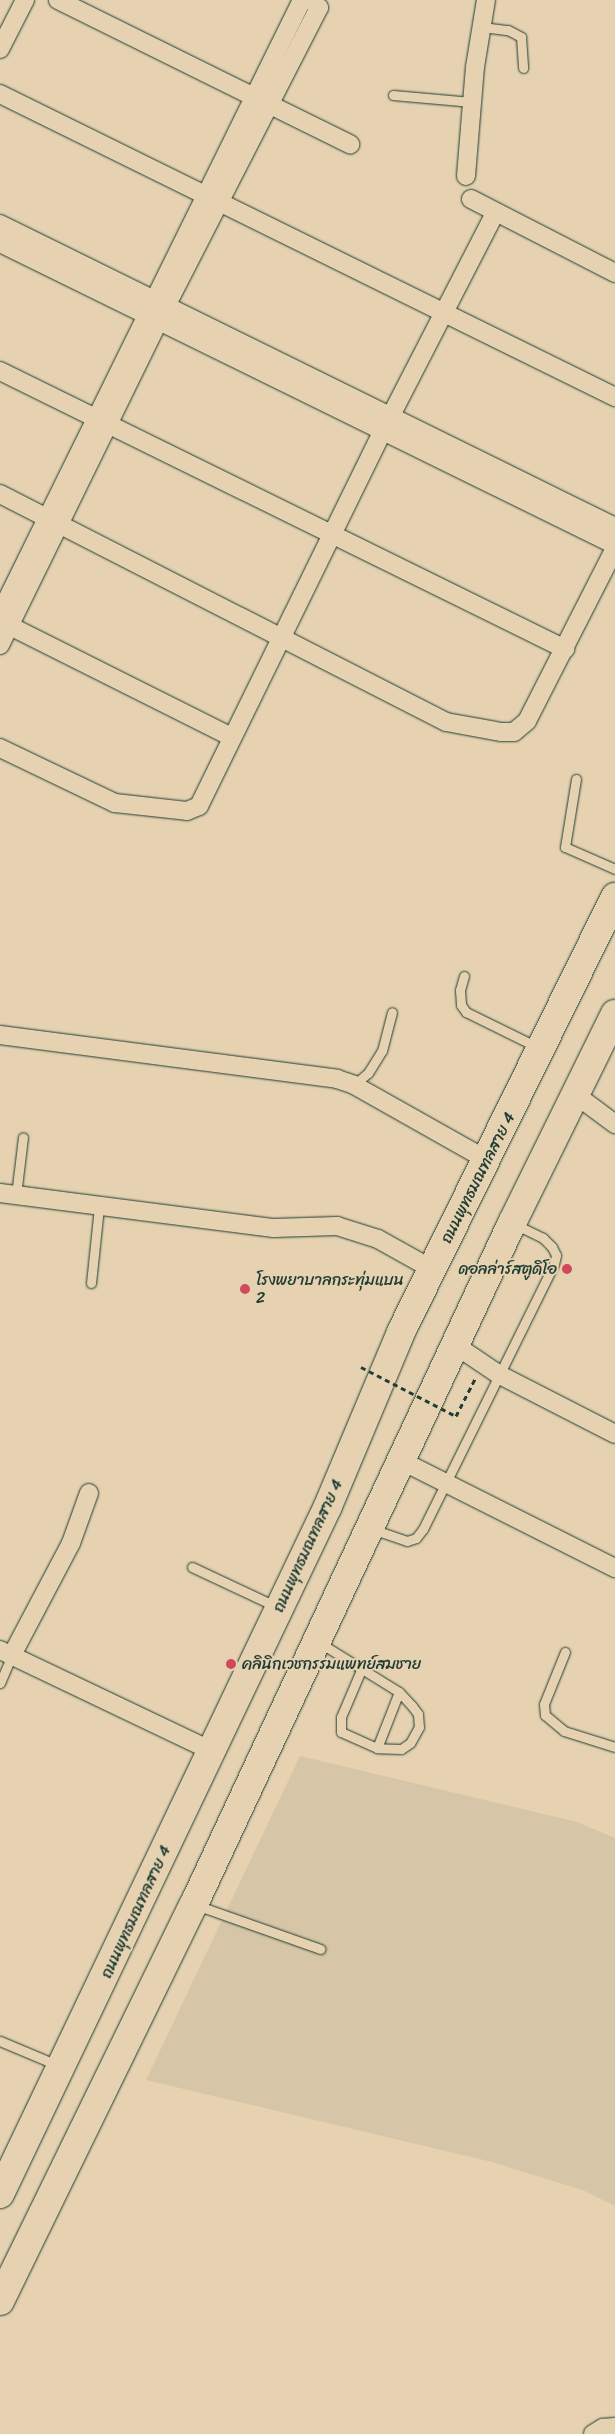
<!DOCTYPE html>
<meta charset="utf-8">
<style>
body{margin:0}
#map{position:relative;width:615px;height:2434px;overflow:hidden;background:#e6d2b0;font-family:Sriracha,"Playpen Sans Thai",sans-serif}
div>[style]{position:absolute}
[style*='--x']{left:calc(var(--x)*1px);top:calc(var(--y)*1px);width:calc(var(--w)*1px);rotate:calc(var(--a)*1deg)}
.built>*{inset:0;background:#d6c5a6}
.path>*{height:3px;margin-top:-1.5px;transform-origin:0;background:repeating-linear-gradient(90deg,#1f3d34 0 5px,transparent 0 9px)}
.roads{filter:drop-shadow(0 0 1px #1f3d34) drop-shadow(0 0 1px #1f3d34)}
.service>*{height:9px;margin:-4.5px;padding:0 4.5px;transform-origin:4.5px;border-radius:4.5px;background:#e6d2b0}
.minor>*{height:18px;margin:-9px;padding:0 9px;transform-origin:9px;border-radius:9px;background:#e6d2b0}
.primary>*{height:28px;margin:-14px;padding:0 14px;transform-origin:14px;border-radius:14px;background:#e6d2b0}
.path-bridge>*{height:3px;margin-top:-1.5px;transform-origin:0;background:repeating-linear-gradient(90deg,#1f3d34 0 5px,transparent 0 9px)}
.dots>*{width:14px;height:14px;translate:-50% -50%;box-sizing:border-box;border:2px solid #e6d2b0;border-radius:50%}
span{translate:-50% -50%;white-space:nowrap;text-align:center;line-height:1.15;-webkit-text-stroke:4px #e6d2b0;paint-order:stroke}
.street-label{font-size:16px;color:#1f3d34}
.poi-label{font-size:16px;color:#1f3d34}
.right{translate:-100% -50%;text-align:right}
.left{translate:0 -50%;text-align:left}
</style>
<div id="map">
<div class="built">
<i style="clip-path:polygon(300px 1756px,577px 1822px,615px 1838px,615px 2206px,585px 2191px,492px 2162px,146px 2080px)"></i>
</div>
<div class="path">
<i style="--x:456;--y:1416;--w:44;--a:-62.9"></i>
</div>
<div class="roads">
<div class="service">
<i style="--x:482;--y:27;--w:26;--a:7"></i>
<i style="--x:508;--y:30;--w:15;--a:28"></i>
<i style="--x:521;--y:37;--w:31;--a:86"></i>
<i style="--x:393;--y:95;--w:79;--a:5.1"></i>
<i style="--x:576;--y:779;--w:69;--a:99.2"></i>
<i style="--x:565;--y:847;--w:55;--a:23.7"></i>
<i style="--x:464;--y:976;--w:15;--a:106"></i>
<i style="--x:460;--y:990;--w:15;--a:86"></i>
<i style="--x:461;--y:1005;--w:9;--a:54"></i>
<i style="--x:466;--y:1012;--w:79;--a:26.2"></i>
<i style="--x:354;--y:1085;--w:18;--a:-41"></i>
<i style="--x:368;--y:1073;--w:26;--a:-58"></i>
<i style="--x:382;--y:1051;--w:40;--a:-75.6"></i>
<i style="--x:16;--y:1195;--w:58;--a:-83.1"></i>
<i style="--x:91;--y:1283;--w:76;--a:-84"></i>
<i style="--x:372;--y:1529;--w:37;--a:19"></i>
<i style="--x:407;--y:1541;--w:9;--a:-18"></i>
<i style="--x:416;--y:1538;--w:11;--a:-52"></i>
<i style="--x:423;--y:1529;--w:296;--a:-63.7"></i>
<i style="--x:554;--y:1264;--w:9;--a:-77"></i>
<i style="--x:556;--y:1255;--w:9;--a:-117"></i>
<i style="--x:552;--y:1247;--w:13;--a:-135"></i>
<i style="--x:543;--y:1238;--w:32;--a:-154"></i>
<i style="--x:192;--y:1567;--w:94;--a:25.2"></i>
<i style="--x:320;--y:1643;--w:93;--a:31.8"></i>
<i style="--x:399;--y:1692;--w:19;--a:47"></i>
<i style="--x:412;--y:1706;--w:10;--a:53"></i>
<i style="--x:418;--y:1714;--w:13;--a:86"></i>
<i style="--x:419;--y:1727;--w:18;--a:119"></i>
<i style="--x:410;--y:1743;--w:11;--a:146"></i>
<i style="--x:401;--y:1749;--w:24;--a:-178"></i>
<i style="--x:377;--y:1748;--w:39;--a:-156"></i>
<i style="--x:341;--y:1732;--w:15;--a:-90"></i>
<i style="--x:341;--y:1717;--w:51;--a:-66.9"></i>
<i style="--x:565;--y:1652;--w:56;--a:112"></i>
<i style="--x:544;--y:1704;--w:11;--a:85"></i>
<i style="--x:545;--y:1715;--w:25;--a:40"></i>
<i style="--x:564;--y:1731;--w:53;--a:17.4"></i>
<i style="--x:0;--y:1683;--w:30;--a:-67"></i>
<i style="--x:377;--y:1748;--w:60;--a:-68.6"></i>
<i style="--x:196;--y:1905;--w:132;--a:19.5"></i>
<i style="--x:0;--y:2041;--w:62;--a:22.8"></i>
</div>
<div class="minor">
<i style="--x:58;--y:0;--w:326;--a:26.3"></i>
<i style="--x:0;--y:49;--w:55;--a:-63"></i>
<i style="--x:0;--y:94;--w:686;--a:26.23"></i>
<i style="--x:466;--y:176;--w:109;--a:-85.3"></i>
<i style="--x:475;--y:67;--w:68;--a:-80.7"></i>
<i style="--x:471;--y:199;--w:162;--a:27.2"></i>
<i style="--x:0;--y:224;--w:686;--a:26.23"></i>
<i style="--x:0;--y:243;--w:685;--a:26.15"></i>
<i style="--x:0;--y:371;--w:630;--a:26.2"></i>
<i style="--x:0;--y:494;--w:501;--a:27.08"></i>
<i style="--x:446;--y:722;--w:56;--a:10.3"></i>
<i style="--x:501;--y:732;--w:13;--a:0"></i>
<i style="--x:514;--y:732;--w:17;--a:-40"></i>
<i style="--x:527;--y:721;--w:194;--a:-63"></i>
<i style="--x:0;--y:614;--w:684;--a:-63.81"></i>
<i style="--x:0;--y:621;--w:259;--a:26.6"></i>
<i style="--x:0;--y:645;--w:362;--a:-63.9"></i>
<i style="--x:159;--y:320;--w:351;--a:-62.9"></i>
<i style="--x:319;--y:8;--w:11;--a:-135"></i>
<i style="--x:0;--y:748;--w:127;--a:25.6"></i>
<i style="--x:115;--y:803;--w:72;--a:6.3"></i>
<i style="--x:187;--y:811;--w:13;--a:-23"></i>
<i style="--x:199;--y:806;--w:415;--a:-63.9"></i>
<i style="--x:382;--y:433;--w:247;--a:-62.8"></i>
<i style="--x:0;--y:1035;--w:340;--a:7.4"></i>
<i style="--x:337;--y:1079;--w:18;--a:19"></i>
<i style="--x:354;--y:1085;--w:153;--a:29.4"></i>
<i style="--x:576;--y:1095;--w:49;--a:36.6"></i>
<i style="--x:0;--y:1193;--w:276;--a:7.3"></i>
<i style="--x:274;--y:1228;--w:63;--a:-1.8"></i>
<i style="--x:337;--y:1226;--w:43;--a:17.6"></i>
<i style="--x:378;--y:1239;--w:62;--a:29.1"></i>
<i style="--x:455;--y:1345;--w:52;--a:34"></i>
<i style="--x:498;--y:1374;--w:131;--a:27.1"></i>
<i style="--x:400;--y:1460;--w:241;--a:26.7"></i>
<i style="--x:0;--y:1650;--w:235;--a:25.5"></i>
<i style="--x:12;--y:1655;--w:127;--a:-62.2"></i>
<i style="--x:71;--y:1543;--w:53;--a:-70.2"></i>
<i style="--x:593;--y:2434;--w:12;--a:-31"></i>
<i style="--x:603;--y:2428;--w:12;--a:-5"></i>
</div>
<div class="primary">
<i style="--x:0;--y:2194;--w:762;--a:-64.51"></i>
<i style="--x:328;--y:1506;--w:189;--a:-67.2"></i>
<i style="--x:401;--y:1332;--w:485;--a:-63.8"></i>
<i style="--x:0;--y:2301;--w:442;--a:-64"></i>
<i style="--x:194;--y:1904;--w:752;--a:-64.97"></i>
<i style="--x:512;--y:1223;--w:233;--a:-63.8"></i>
</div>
</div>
<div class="path-bridge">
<i style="--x:361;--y:1367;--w:107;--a:27.3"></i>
</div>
<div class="dots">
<i style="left:567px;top:1269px;background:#d1495b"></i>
<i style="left:245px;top:1289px;background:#d1495b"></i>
<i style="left:231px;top:1664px;background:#d1495b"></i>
</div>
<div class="street-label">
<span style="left:478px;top:1178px;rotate:-63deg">ถนนพุทธมณฑลสาย 4</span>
<span style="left:308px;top:1546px;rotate:-65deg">ถนนพุทธมณฑลสาย 4</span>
<span style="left:136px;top:1912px;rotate:-65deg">ถนนพุทธมณฑลสาย 4</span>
</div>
<div class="poi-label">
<span class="right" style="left:557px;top:1269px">ดอลล่าร์สตูดิโอ</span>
<span class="left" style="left:256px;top:1289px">โรงพยาบาลกระทุ่มแบน<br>2</span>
<span class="left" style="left:242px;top:1664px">คลินิกเวชกรรมแพทย์สมชาย</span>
</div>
</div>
